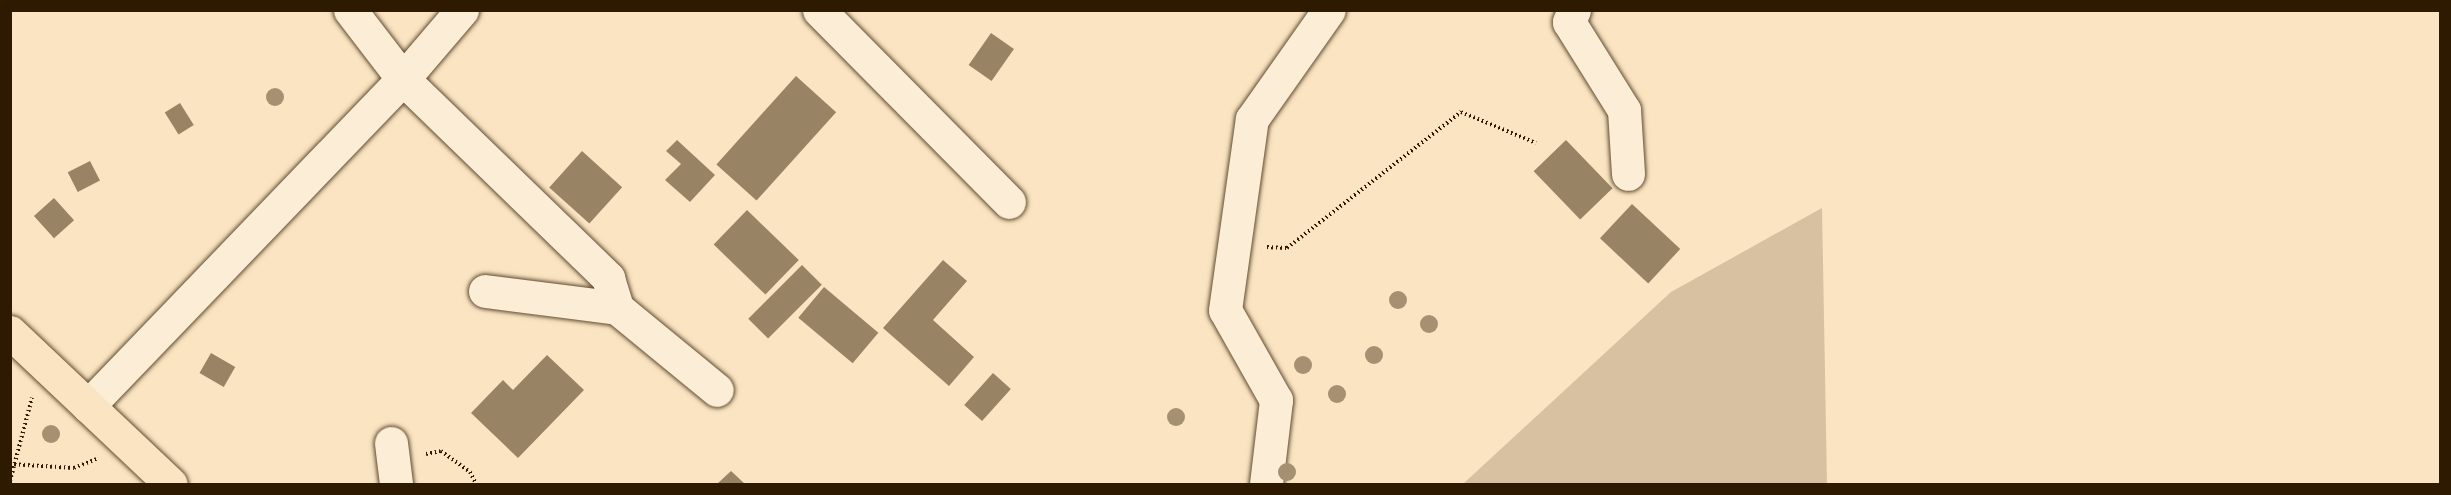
<!DOCTYPE html>
<style>
body{margin:0}
#map{position:relative;width:2451px;height:495px;overflow:hidden;background:#fae4c1;font-family:"IM FELL Great Primer",serif}
div>[style]{position:absolute}
[style*='--x']{left:calc(var(--x)*1px);top:calc(var(--y)*1px);width:calc(var(--w)*1px);rotate:calc(var(--a)*1deg)}
.green>*{inset:0;background:#d7c1a0}
.building>*{inset:0;background:#988365;transform-origin:0 0}
.path>*{height:4px;margin-top:-2px;transform-origin:0;background:repeating-linear-gradient(90deg,#2e1901 0 1.5px,transparent 0 4.5px)}
.roads{filter:drop-shadow(0 0 2px #614c31) drop-shadow(0 0 2px #614c31)}
.minor>*{height:33px;margin:-16.5px;padding:0 16.5px;transform-origin:16.5px;border-radius:16.5px;background:#fcedd7}
.major>*{height:33px;margin:-16.5px;padding:0 16.5px;transform-origin:16.5px;border-radius:16.5px;background:#fae4c1}
.trees>*{width:18px;height:18px;margin:-9px;border-radius:50%;background:#a69072}
span{translate:-50% -50%;white-space:nowrap;text-align:center;line-height:1.15;-webkit-text-stroke:6px #fcedd7;paint-order:stroke}
.frame{position:absolute;inset:0;border:12px solid #2e1901;pointer-events:none}
</style>
<div id="map">
<div class="green">
<i style="clip-path:polygon(1822px 208px,1827px 484px,1463px 484px,1671px 292px)"></i>
</div>
<div class="building">
<i style="left:991px;top:33px;width:28px;height:39px;rotate:35deg"></i>
<i style="left:796px;top:76px;width:54px;height:119px;rotate:42deg"></i>
<i style="left:180px;top:103px;width:26px;height:18px;rotate:58deg"></i>
<i style="clip-path:polygon(677px 140px,715px 175px,690px 202px,665px 180px,681px 164px,666px 151px)"></i>
<i style="left:1566px;top:140px;width:67px;height:45px;rotate:46deg"></i>
<i style="left:582px;top:151px;width:54px;height:49px;rotate:42deg"></i>
<i style="left:90px;top:161px;width:22px;height:25px;rotate:63deg"></i>
<i style="left:54px;top:198px;width:30px;height:27px;rotate:48deg"></i>
<i style="left:1632px;top:204px;width:66px;height:47px;rotate:43deg"></i>
<i style="left:747px;top:210px;width:72px;height:48px;rotate:44deg"></i>
<i style="clip-path:polygon(943px 260px,967px 281px,933px 320px,974px 357px,949px 386px,883px 328px)"></i>
<i style="left:802px;top:265px;width:28px;height:76px;rotate:45deg"></i>
<i style="left:824px;top:287px;width:71px;height:40px;rotate:40deg"></i>
<i style="left:211px;top:353px;width:28px;height:23px;rotate:30deg"></i>
<i style="clip-path:polygon(547px 355px,584px 390px,518px 458px,471px 413px,503px 380px,513px 390px)"></i>
<i style="left:993px;top:373px;width:24px;height:43px;rotate:42deg"></i>
<i style="clip-path:polygon(731px 471px,745px 484px,717px 484px)"></i>
</div>
<div class="path">
<i style="--x:1267;--y:247;--w:20;--a:3"></i>
<i style="--x:1287;--y:248;--w:221;--a:-38"></i>
<i style="--x:1461;--y:112;--w:81;--a:22.5"></i>
<i style="--x:426;--y:454;--w:15;--a:-11"></i>
<i style="--x:441;--y:451;--w:36;--a:36"></i>
<i style="--x:470;--y:472;--w:13;--a:63"></i>
<i style="--x:10;--y:464;--w:64;--a:3.6"></i>
<i style="--x:74;--y:468;--w:24;--a:-22"></i>
<i style="--x:10;--y:481;--w:86;--a:-75.2"></i>
</div>
<div class="roads">
<div class="minor">
<i style="--x:350;--y:10;--w:87;--a:52.5"></i>
<i style="--x:403;--y:79;--w:286;--a:44.1"></i>
<i style="--x:608;--y:278;--w:31;--a:73"></i>
<i style="--x:819;--y:10;--w:270;--a:45.3"></i>
<i style="--x:1574;--y:10;--w:13;--a:113"></i>
<i style="--x:1569;--y:22;--w:104;--a:58"></i>
<i style="--x:1624;--y:110;--w:64;--a:86.4"></i>
<i style="--x:485;--y:291;--w:133;--a:7.3"></i>
<i style="--x:617;--y:308;--w:129;--a:39.4"></i>
<i style="--x:88;--y:406;--w:454;--a:-46.1"></i>
<i style="--x:403;--y:79;--w:91;--a:-49.5"></i>
<i style="--x:391;--y:443;--w:41;--a:83"></i>
<i style="--x:1266;--y:484;--w:85;--a:-83.2"></i>
<i style="--x:1276;--y:400;--w:103;--a:-119.5"></i>
<i style="--x:1225;--y:310;--w:193;--a:-82"></i>
<i style="--x:1252;--y:119;--w:133;--a:-54.8"></i>
</div>
<div class="major">
<i style="--x:10;--y:332;--w:221;--a:43.4"></i>
</div>
</div>
<div class="trees">
<i style="left:275px;top:97px"></i>
<i style="left:1398px;top:300px"></i>
<i style="left:1429px;top:324px"></i>
<i style="left:1374px;top:355px"></i>
<i style="left:1303px;top:365px"></i>
<i style="left:1337px;top:394px"></i>
<i style="left:1176px;top:417px"></i>
<i style="left:51px;top:434px"></i>
<i style="left:1287px;top:472px"></i>
</div>
<div class="frame"></div>
</div>
